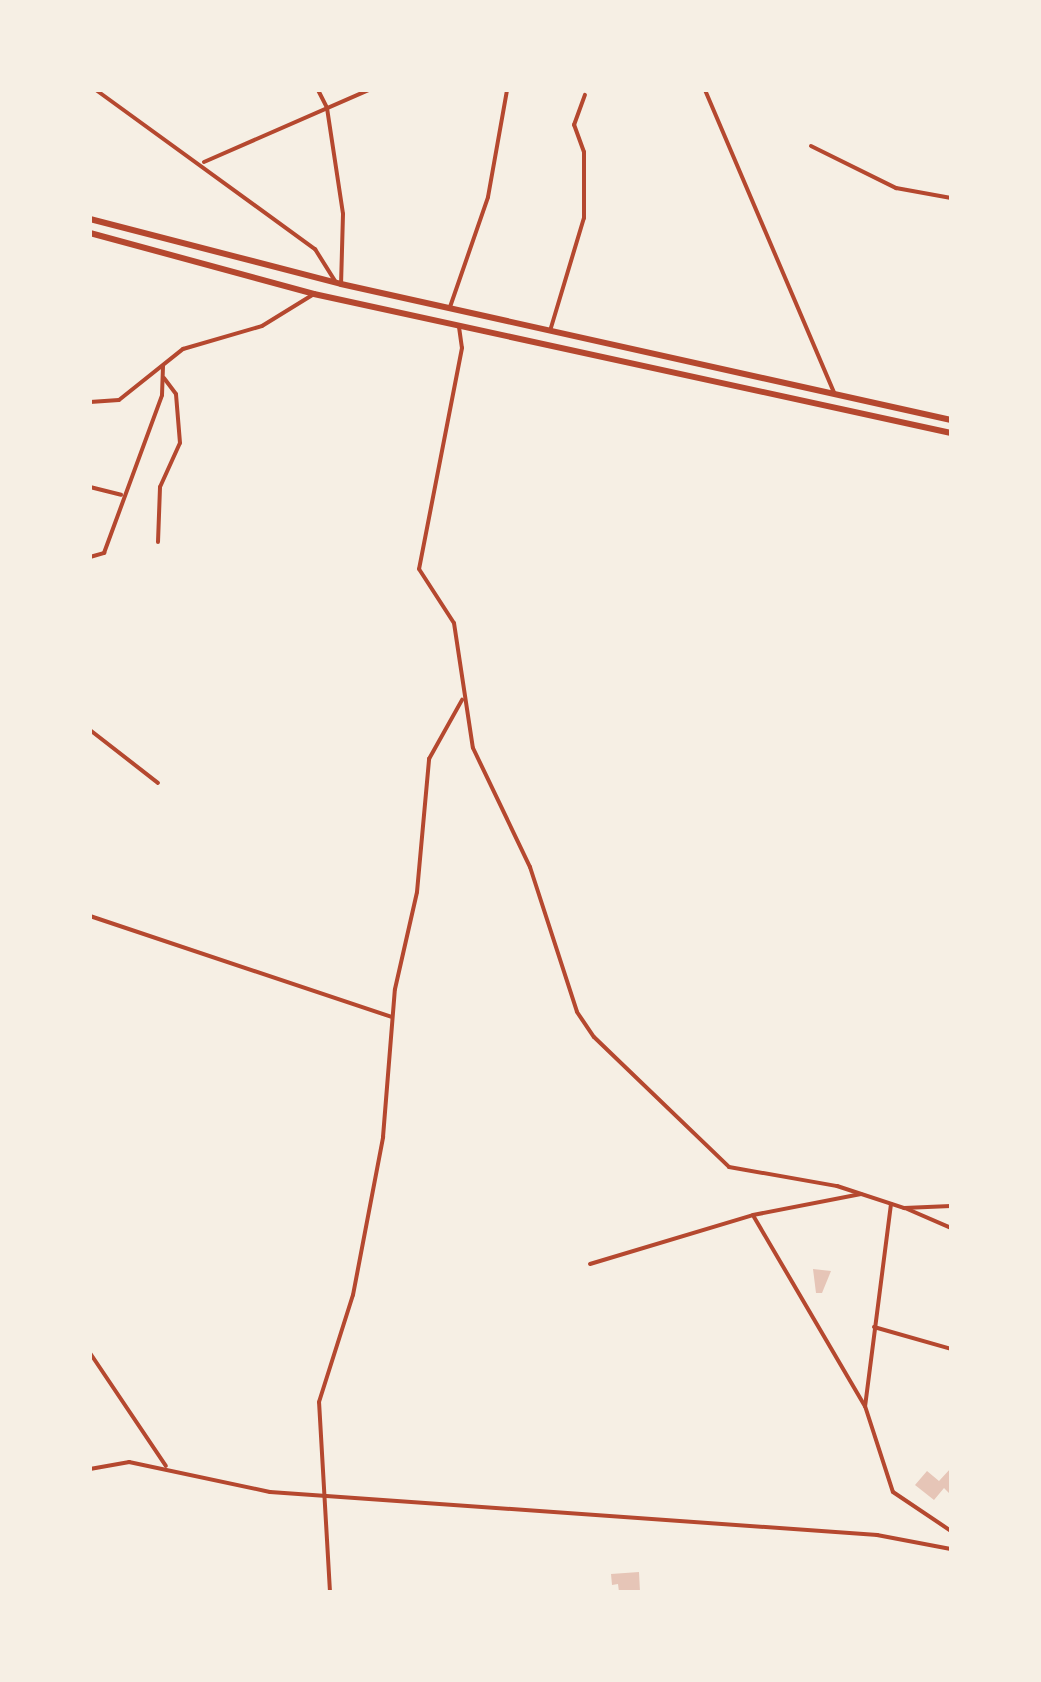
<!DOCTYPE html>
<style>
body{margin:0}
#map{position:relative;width:1041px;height:1682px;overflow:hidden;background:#f6efe4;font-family:Quicksand,sans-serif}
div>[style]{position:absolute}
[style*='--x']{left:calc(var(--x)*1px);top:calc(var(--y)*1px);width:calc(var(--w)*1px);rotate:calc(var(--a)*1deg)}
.building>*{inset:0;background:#e6c5b7}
.minor>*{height:4px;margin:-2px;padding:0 2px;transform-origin:2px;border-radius:2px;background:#b5482f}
.secondary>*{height:6px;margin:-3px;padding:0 3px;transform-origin:3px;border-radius:3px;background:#b5482f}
span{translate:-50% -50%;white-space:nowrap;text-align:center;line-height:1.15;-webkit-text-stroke:8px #f6efe4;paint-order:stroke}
.frame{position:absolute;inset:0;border:92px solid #f6efe4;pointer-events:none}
</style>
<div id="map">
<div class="building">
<i style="clip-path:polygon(813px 1269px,831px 1271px,822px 1293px,816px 1293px)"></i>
<i style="clip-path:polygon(951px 1468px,951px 1495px,944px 1488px,934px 1500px,915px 1485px,927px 1471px,939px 1481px)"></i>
<i style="clip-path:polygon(639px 1572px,640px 1592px,619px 1592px,618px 1584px,612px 1585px,611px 1574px)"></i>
</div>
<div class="minor">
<i style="--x:96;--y:90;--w:271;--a:36"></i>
<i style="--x:315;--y:249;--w:40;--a:58"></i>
<i style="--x:318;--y:90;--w:20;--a:63"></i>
<i style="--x:327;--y:108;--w:107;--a:81.4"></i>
<i style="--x:343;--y:214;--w:70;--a:91.6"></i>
<i style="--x:705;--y:90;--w:329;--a:66.9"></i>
<i style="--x:811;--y:146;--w:95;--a:26.3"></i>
<i style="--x:896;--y:188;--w:56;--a:10.3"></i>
<i style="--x:204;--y:162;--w:180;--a:-23.6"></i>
<i style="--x:951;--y:199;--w:94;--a:90"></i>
<i style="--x:450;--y:307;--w:116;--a:-70.9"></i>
<i style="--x:488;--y:197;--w:109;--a:-79.9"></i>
<i style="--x:459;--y:327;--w:21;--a:82"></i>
<i style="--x:462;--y:348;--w:225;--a:101"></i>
<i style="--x:419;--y:569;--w:64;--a:57.1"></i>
<i style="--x:454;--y:623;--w:126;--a:81.4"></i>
<i style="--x:473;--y:748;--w:132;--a:64.4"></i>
<i style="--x:530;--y:867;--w:152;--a:72"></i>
<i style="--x:577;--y:1012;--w:30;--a:56"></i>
<i style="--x:594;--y:1037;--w:187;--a:43.9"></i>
<i style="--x:729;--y:1167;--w:110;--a:10"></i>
<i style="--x:837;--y:1186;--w:71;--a:18.2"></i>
<i style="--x:904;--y:1208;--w:47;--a:-2.4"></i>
<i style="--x:550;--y:331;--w:118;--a:-73.3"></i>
<i style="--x:584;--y:218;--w:66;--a:-90"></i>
<i style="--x:584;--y:152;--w:29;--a:-110"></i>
<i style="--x:574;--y:125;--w:32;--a:-70"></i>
<i style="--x:90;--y:402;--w:29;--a:-4"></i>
<i style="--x:119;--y:400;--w:82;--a:-38.6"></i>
<i style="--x:183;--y:349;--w:82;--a:-16.2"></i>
<i style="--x:262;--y:326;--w:61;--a:-31.6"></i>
<i style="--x:90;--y:487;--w:32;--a:14"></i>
<i style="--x:158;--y:542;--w:55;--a:-87.9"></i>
<i style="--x:160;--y:487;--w:48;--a:-65.6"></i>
<i style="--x:180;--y:443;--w:49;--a:-94.7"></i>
<i style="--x:176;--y:394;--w:20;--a:-127"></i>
<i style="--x:90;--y:557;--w:15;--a:-16"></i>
<i style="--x:104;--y:553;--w:168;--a:-69.8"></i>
<i style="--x:162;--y:395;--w:29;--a:-88"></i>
<i style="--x:90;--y:730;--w:86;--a:37.9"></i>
<i style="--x:90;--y:916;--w:318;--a:18.5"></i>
<i style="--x:891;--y:1204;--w:204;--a:97.3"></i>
<i style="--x:865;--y:1406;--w:90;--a:72"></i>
<i style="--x:893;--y:1492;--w:70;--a:33.9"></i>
<i style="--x:905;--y:1208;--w:50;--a:23.5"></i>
<i style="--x:754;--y:1217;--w:219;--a:59.6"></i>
<i style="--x:590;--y:1264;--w:170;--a:-16.7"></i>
<i style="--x:753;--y:1215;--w:110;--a:-11"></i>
<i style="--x:874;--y:1327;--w:80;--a:15.9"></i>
<i style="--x:90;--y:1353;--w:136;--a:56.1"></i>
<i style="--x:90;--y:1469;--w:40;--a:-10"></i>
<i style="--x:129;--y:1462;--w:144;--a:12"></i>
<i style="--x:270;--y:1492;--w:609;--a:4.05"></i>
<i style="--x:877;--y:1535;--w:75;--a:10.7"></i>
<i style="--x:330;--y:1592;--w:190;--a:-93.3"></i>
<i style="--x:319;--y:1402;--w:112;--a:-72.4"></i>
<i style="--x:353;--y:1295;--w:161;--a:-79.2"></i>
<i style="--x:383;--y:1137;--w:148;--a:-85.4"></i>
<i style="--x:395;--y:989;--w:99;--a:-77.2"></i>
<i style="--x:417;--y:892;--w:134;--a:-84.8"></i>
<i style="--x:429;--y:759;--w:68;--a:-60.8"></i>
</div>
<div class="secondary">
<i style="--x:90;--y:219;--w:259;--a:14.5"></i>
<i style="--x:341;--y:284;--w:625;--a:12.57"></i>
<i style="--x:90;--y:233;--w:232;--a:15.2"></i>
<i style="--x:314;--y:294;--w:652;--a:12.31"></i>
</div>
<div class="frame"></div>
</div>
